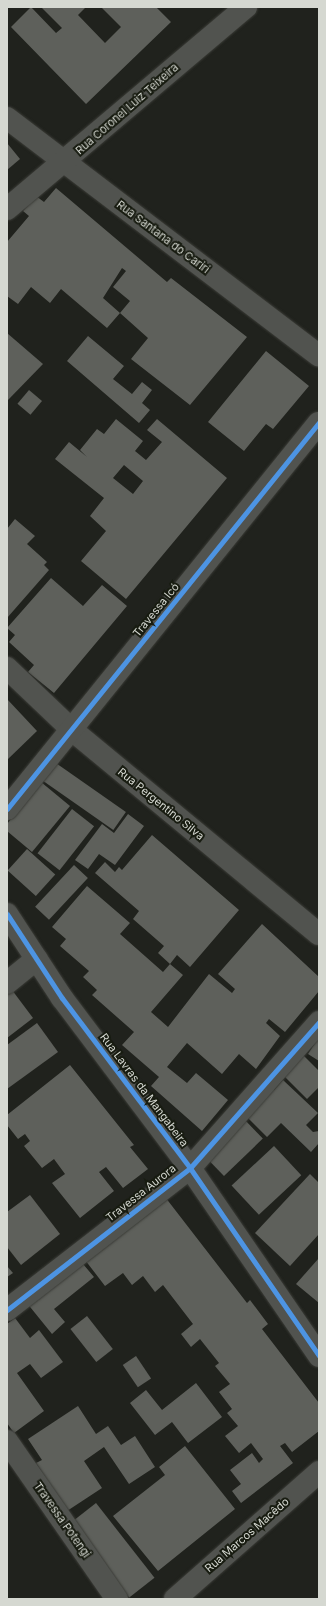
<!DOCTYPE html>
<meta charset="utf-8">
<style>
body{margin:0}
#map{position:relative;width:326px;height:1606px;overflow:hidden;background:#20221d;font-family:Inter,sans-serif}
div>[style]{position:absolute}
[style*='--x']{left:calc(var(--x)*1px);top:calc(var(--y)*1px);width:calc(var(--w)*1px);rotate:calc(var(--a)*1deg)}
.building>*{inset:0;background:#5e605b;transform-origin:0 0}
.roads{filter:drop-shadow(0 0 1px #3b3c37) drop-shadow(0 0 1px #3b3c37)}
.minor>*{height:22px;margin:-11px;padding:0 11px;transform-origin:11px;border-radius:11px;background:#51534f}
.cycleway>*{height:5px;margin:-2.5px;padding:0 2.5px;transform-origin:2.5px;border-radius:2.5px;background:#4d94e3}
span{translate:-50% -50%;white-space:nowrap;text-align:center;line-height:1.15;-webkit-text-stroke:4px #181c11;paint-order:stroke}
.street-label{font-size:11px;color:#d5d8d1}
.frame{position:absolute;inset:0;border:8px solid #d5d8d1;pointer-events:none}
</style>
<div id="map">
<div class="building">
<i style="clip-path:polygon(31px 7px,56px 33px,62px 28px,41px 7px,86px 7px,78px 15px,105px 43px,121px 27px,101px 7px,156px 7px,171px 22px,86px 104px,11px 27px)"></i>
<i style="clip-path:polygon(7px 143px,20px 159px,7px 170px)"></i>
<i style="clip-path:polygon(56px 188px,167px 282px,171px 278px,247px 337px,190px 405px,131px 359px,148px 338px,120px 313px,130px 301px,113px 287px,126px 271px,122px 268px,103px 298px,120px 313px,107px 328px,61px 289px,50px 303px,31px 287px,18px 304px,7px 296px,7px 242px,29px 216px,23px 211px,36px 196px,44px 202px)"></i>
<i style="clip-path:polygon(7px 333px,43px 364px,8px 400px,7px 399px)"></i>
<i style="clip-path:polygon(88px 336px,124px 366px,113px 379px,132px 394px,142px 382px,152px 390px,142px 403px,150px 410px,139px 423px,67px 361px)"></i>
<i style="clip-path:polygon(266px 351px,309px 386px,273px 429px,266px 424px,244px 451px,208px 422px)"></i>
<i style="left:29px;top:390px;width:17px;height:18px;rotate:40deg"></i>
<i style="clip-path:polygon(evenodd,116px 419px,143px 441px,135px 451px,146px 460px,162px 442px,147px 430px,157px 419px,227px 478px,126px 599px,81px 561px,106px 531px,90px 516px,104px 498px,55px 459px,69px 442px,87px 457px,80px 450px,97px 429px,104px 434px,116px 419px,124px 465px,143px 481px,133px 494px,113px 478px,124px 465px)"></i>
<i style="clip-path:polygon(15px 519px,35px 536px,27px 544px,47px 562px,44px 565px,49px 570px,7px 618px,7px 529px)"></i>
<i style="clip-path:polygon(51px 578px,83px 606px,102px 585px,127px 606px,54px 693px,28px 672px,34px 665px,9px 642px,15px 635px,7px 628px)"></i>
<i style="clip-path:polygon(7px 699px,37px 731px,7px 760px)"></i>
<i style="left:53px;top:761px;width:89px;height:22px;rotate:35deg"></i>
<i style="clip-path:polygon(41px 782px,70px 806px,32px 852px,7px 831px,7px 824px)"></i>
<i style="left:72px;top:809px;width:28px;height:56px;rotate:38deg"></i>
<i style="clip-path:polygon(128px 814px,144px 826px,115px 865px,99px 854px,88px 869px,75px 860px,102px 824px,114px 833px)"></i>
<i style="clip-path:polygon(152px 835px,239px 910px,190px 967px,177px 955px,170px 964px,158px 953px,164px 946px,133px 919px,139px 911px,95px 873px,105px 862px,115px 872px,119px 867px,122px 870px)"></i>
<i style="left:27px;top:849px;width:38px;height:29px;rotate:42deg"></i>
<i style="left:74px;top:865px;width:19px;height:57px;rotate:43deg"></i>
<i style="clip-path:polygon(87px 886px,130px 923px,120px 934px,163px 972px,170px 964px,183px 975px,151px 1012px,168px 1027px,209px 974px,232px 993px,235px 989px,218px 974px,262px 924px,319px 977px,319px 991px,285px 1032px,269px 1019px,266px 1023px,280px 1036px,256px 1069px,239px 1054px,222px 1074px,187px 1043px,167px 1067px,187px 1083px,196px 1073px,228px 1100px,202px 1131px,151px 1086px,159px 1077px,122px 1045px,134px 1032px,92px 995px,97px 990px,83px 977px,89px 971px,60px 946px,66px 939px,52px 927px)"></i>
<i style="clip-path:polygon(12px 990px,33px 1018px,7px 1038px,7px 993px)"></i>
<i style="clip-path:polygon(37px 1023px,58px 1052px,7px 1089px,7px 1045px)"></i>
<i style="clip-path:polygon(319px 1037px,319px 1061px,308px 1054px)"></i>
<i style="clip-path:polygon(299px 1051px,319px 1071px,319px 1087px,307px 1099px,279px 1071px)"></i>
<i style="clip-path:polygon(70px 1065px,134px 1145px,130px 1147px,148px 1169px,123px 1188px,106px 1167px,99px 1172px,114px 1191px,80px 1218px,52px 1183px,65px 1174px,54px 1159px,42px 1168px,24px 1146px,30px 1141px,25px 1134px,18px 1139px,7px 1125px,7px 1115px)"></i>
<i style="clip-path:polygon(283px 1080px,318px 1113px,306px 1125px,313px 1132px,319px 1131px,319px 1143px,311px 1152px,281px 1123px,267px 1137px,245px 1115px,266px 1082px,274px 1090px)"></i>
<i style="left:242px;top:1117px;width:30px;height:54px;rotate:46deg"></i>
<i style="left:274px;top:1146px;width:40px;height:58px;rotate:47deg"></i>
<i style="clip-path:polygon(310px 1174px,319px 1183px,319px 1234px,290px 1266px,255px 1233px)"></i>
<i style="clip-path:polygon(162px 1193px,247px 1303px,250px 1300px,268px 1324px,262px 1329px,319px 1403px,319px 1431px,292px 1452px,285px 1443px,280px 1446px,293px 1463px,241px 1503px,232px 1491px,241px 1484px,230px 1470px,252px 1453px,259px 1463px,263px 1459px,251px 1443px,239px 1453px,225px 1436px,238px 1426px,227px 1413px,232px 1409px,219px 1392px,230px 1384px,215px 1366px,219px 1363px,200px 1339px,191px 1347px,181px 1334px,193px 1324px,163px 1285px,155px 1292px,143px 1276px,132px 1285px,123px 1273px,105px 1286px,82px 1256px)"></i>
<i style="clip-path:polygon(30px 1195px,60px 1234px,21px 1265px,7px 1247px,7px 1212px)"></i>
<i style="clip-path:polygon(72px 1251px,94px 1277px,54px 1309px,65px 1322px,52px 1334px,22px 1297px)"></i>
<i style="clip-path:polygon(319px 1258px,319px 1303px,296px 1284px)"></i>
<i style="clip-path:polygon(7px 1266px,13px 1273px,7px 1277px)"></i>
<i style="left:87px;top:1316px;width:42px;height:21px;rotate:52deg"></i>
<i style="clip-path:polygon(15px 1318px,30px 1338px,39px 1330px,63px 1362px,41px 1378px,30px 1364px,17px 1373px,44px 1411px,14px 1433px,7px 1423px,7px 1324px)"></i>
<i style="left:136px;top:1356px;width:27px;height:16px;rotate:56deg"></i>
<i style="clip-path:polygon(196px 1383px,222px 1417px,188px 1443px,172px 1422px,155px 1435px,130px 1403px,146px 1390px,162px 1410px)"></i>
<i style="clip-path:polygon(78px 1406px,96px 1434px,108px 1426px,121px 1445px,135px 1436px,155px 1467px,129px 1484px,104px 1447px,84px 1461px,102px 1488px,67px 1511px,36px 1463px,42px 1460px,28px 1439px)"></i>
<i style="clip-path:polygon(185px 1446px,235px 1509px,158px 1571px,113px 1516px,165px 1475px,159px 1467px)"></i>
<i style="left:96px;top:1503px;width:95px;height:32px;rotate:52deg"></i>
</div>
<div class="roads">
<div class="minor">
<i style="--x:7;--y:118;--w:392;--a:37.3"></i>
<i style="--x:7;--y:209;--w:313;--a:-40.2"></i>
<i style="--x:7;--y:668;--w:90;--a:43.6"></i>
<i style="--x:72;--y:730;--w:320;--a:39.6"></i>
<i style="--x:7;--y:809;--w:496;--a:-51.1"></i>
<i style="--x:7;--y:914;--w:100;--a:56.8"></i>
<i style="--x:62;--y:998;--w:213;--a:53"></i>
<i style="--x:190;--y:1168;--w:228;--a:55.5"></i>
<i style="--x:7;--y:983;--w:38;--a:-39"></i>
<i style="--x:7;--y:1310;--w:232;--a:-37.8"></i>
<i style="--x:190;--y:1168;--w:195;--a:-48.5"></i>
<i style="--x:7;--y:1441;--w:193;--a:55.2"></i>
<i style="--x:175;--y:1599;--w:192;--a:-41.4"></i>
</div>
</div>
<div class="cycleway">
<i style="--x:7;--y:809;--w:496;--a:-51.1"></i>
<i style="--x:7;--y:914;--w:100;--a:56.8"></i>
<i style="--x:62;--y:998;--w:213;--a:53"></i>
<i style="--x:190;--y:1168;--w:228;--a:55.5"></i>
<i style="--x:7;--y:1310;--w:232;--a:-37.8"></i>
<i style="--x:190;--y:1168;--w:195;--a:-48.5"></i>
</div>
<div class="street-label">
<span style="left:127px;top:109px;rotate:-41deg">Rua Coronel Luiz Teixeira</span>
<span style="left:163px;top:237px;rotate:37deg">Rua Santana do Cariri</span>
<span style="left:156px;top:610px;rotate:-51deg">Travessa Icó</span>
<span style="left:161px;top:804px;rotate:39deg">Rua Pergentino Silva</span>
<span style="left:144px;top:1090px;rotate:53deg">Rua Lavras da Mangabeira</span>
<span style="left:141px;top:1193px;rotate:-38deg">Travessa Aurora</span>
<span style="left:62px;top:1520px;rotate:55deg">Travessa Potengi</span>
<span style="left:247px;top:1535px;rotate:-41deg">Rua Marcos Macêdo</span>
</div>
<div class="frame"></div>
</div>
